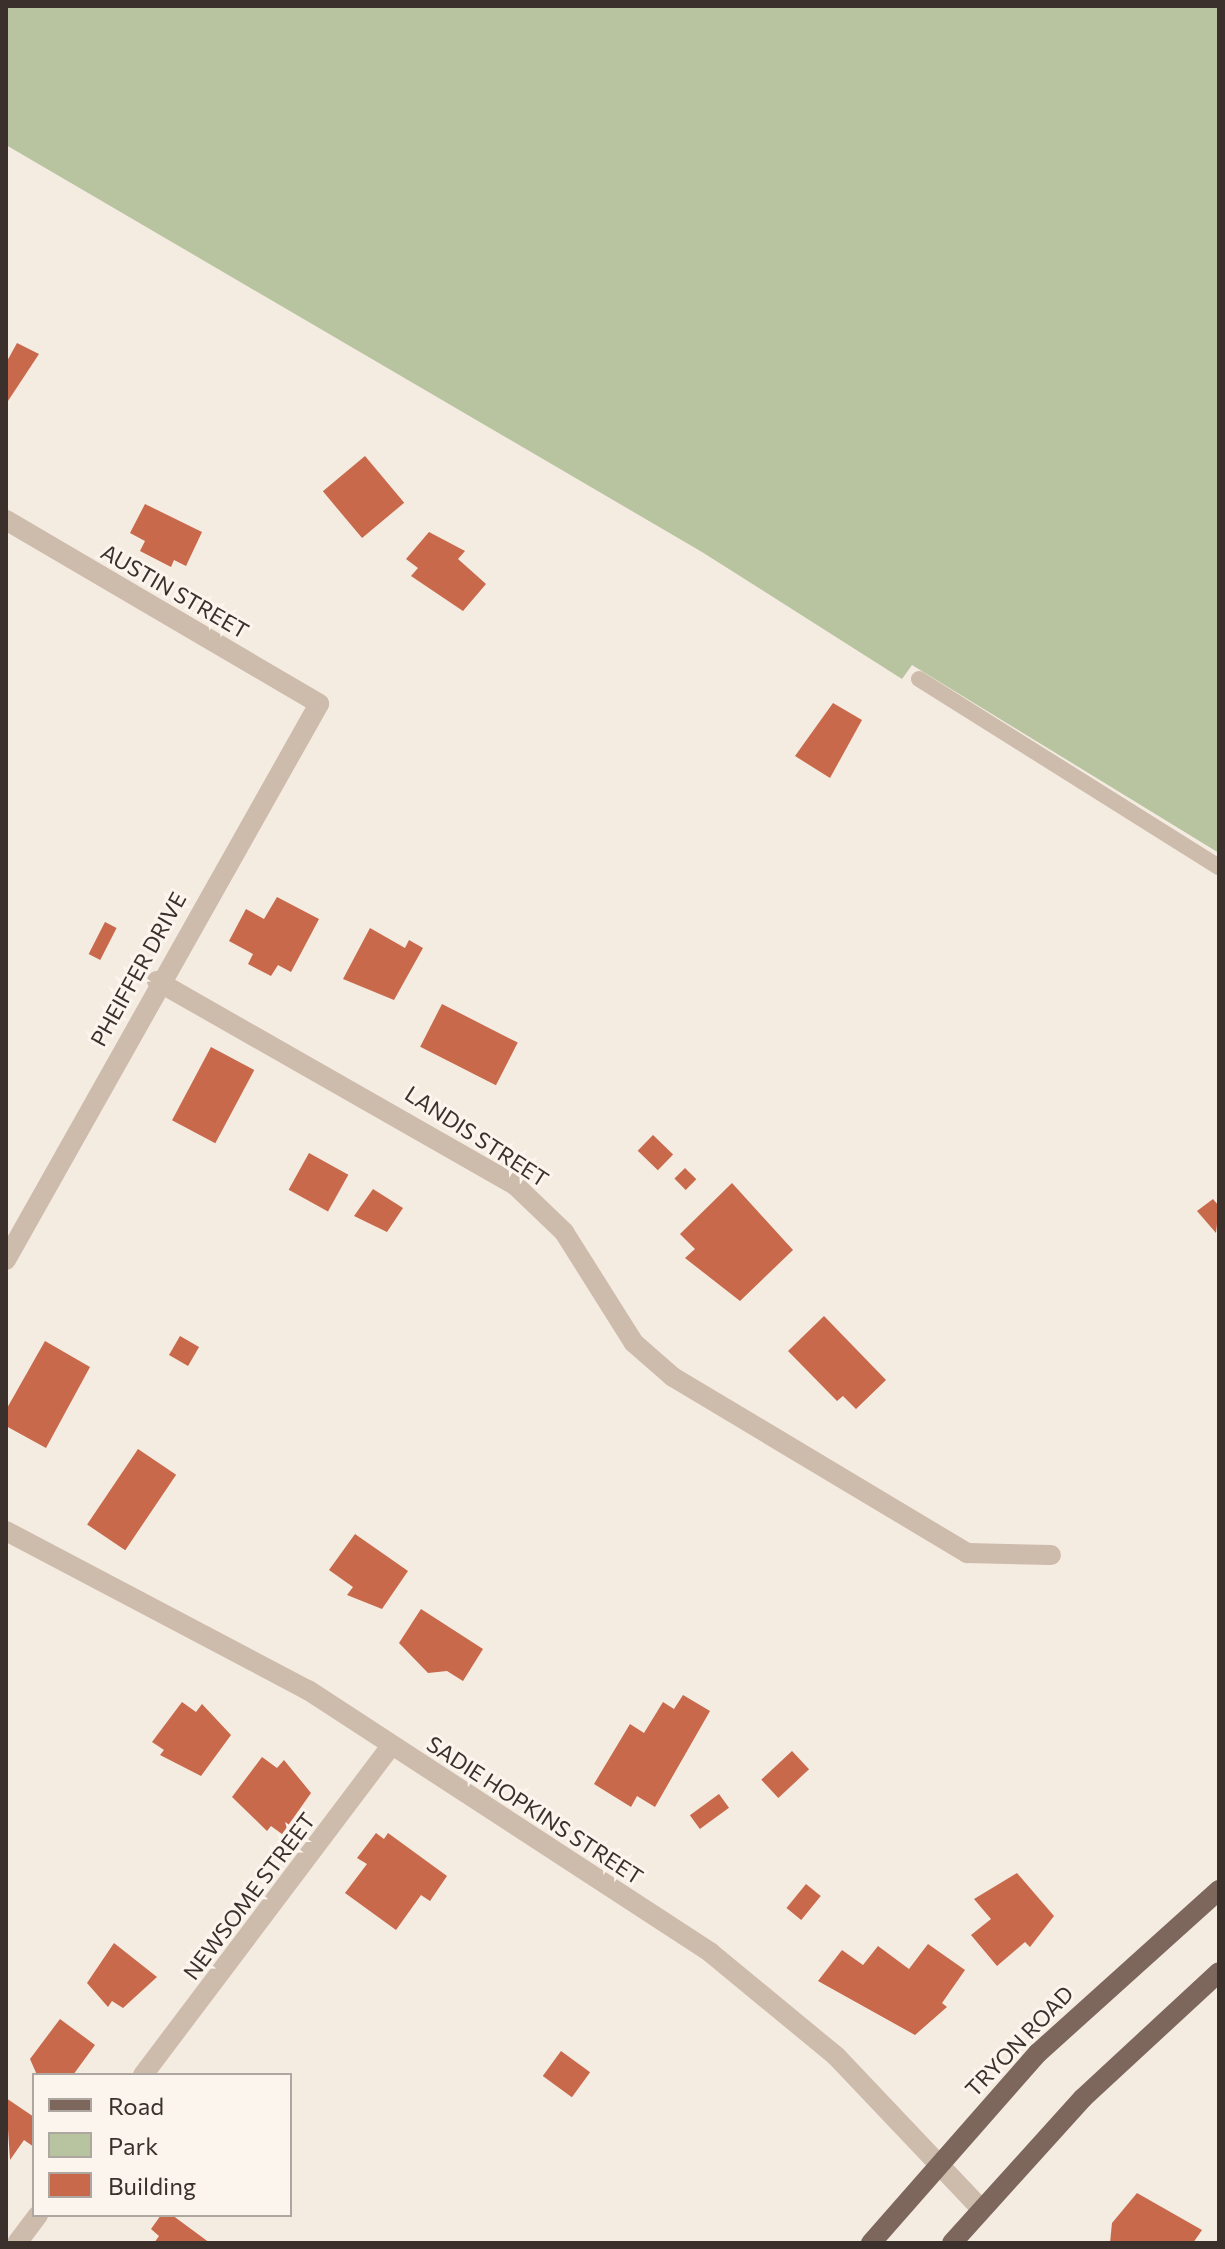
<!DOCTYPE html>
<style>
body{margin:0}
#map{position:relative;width:1225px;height:2249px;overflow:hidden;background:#f4ebe1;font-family:Commissioner,sans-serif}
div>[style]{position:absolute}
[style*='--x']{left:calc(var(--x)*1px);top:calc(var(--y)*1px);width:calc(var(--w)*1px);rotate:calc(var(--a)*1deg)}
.green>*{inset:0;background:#b8c4a0}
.building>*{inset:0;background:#c8694b;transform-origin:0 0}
.service>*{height:16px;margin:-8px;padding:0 8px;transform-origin:8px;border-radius:8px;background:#cdbbac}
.minor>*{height:20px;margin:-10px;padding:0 10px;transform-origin:10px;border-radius:10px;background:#cdbbac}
.primary>*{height:20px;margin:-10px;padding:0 10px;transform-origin:10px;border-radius:10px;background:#7d675c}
span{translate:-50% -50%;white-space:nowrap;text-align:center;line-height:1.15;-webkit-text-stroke:6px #fbf5ee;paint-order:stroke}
.street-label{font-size:22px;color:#3b302b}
.frame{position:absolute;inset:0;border:8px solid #3b302b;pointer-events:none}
.legend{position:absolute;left:32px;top:2073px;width:260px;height:144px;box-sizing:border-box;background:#fbf5ee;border:2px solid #aea6a0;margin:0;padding:10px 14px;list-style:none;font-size:24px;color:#3b302b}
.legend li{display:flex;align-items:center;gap:16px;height:40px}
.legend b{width:40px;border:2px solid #aea6a0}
</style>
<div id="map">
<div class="green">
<i style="clip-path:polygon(6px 6px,1219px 6px,1219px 853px,912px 665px,902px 679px,702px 552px,6px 145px)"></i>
</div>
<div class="building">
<i style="clip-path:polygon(17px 343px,39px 354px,6px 404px,6px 363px)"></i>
<i style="left:365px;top:456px;width:61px;height:55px;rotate:50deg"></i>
<i style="clip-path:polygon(145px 504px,202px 532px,186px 566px,174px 560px,171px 567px,140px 551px,145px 541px,130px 533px)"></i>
<i style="clip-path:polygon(429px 532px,465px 551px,458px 559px,486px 584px,463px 611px,411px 576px,418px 568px,406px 559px)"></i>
<i style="clip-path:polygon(833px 703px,862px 720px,830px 778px,795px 756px)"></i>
<i style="clip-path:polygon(277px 897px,319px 919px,291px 972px,278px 965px,271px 976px,248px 964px,253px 954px,229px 941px,246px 909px,264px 919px)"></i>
<i style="left:105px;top:922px;width:13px;height:36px;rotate:27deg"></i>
<i style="clip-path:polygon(370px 928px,405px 948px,409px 940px,423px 948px,394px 1000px,343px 979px)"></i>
<i style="left:442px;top:1004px;width:85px;height:48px;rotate:27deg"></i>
<i style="left:211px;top:1047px;width:49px;height:83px;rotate:28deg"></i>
<i style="left:653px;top:1135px;width:28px;height:22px;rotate:44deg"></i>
<i style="left:309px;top:1153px;width:45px;height:42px;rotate:29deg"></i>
<i style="left:685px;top:1168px;width:16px;height:15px;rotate:45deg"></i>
<i style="clip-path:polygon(732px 1183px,793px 1250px,740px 1301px,685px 1258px,695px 1249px,680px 1234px)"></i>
<i style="clip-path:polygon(373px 1189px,403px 1208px,387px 1232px,354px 1216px)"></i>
<i style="clip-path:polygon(1213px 1199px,1219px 1206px,1216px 1233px,1197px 1211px)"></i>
<i style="clip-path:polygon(824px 1316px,886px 1380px,856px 1409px,843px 1396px,837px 1401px,788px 1351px)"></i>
<i style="left:180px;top:1336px;width:22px;height:22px;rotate:30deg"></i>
<i style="clip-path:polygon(45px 1341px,90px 1367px,46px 1448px,6px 1426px,6px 1410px)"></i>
<i style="left:138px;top:1449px;width:46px;height:91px;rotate:34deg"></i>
<i style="clip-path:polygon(355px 1534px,408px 1571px,382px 1609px,347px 1595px,353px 1587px,329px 1570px)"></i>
<i style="clip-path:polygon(421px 1609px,483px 1649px,463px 1681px,447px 1671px,428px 1673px,399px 1643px)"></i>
<i style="clip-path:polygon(683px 1695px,710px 1711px,655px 1807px,637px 1796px,631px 1807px,594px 1784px,630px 1724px,644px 1733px,663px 1702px,674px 1709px)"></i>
<i style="clip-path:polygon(182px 1702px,196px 1712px,202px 1704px,231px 1735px,201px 1776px,160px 1755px,164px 1750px,152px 1742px)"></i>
<i style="left:792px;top:1751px;width:25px;height:42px;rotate:47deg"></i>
<i style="clip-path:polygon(262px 1757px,277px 1768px,284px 1760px,311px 1793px,282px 1834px,271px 1826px,267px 1831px,232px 1797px)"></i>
<i style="left:719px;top:1794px;width:17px;height:36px;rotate:54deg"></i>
<i style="clip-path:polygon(376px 1833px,384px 1839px,388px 1833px,447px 1876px,430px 1901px,421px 1895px,396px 1930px,345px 1893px,367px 1864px,357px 1858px)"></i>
<i style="clip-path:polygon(1017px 1873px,1054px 1916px,1030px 1947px,1025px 1942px,997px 1966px,971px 1935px,991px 1919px,974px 1899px)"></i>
<i style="left:806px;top:1884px;width:19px;height:31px;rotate:39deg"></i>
<i style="clip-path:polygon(114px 1943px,157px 1977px,123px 2008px,112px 2001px,108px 2007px,87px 1983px)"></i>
<i style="clip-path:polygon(928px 1944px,965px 1970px,942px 2003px,947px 2007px,915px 2035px,818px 1981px,842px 1950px,863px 1965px,878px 1946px,909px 1969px)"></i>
<i style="clip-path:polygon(60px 2019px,95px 2045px,73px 2075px,37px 2075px,30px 2059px)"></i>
<i style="left:561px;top:2051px;width:36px;height:31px;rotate:36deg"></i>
<i style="clip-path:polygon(6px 2098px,34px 2117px,34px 2147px,24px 2140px,10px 2160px)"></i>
<i style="clip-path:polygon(1137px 2193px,1202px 2230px,1193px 2243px,1110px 2243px,1112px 2223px)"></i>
<i style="clip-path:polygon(161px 2215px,172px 2215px,210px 2243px,154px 2243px,159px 2236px,151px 2229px)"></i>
</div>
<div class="service">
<i style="--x:919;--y:679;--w:354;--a:32.1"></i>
</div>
<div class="minor">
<i style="--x:6;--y:520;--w:363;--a:30.4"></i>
<i style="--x:319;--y:704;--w:638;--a:119.38"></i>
<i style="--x:157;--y:981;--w:412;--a:29.7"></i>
<i style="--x:515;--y:1185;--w:68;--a:43.8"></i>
<i style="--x:564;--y:1232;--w:131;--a:57.8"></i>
<i style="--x:634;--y:1343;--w:52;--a:41.1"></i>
<i style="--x:673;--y:1377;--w:343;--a:30.9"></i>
<i style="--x:967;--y:1553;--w:84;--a:1.4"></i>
<i style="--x:6;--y:1531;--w:341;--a:27.8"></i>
<i style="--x:308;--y:1690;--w:481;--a:33.1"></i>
<i style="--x:711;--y:1953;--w:162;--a:39.5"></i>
<i style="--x:836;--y:2056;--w:209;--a:46.5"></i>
<i style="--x:143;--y:2075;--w:413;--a:-53"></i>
<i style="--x:17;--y:2243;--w:35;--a:-53"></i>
</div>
<div class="primary">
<i style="--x:871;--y:2243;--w:253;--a:-48.7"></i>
<i style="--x:1038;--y:2053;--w:244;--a:-42"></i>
<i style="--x:952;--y:2243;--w:195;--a:-47.9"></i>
<i style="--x:1083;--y:2098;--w:185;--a:-42.8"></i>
</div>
<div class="street-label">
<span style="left:175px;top:591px;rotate:30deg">AUSTIN STREET</span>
<span style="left:138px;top:969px;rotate:-61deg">PHEIFFER DRIVE</span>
<span style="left:477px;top:1136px;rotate:33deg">LANDIS STREET</span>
<span style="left:535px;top:1810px;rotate:33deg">SADIE HOPKINS STREET</span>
<span style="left:249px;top:1896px;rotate:-53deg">NEWSOME STREET</span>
<span style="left:1019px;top:2041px;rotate:-46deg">TRYON ROAD</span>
</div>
<div class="frame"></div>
<ul class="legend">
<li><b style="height:10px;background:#7d675c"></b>Road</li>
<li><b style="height:22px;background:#b8c4a0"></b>Park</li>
<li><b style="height:22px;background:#c8694b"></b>Building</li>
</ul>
</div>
